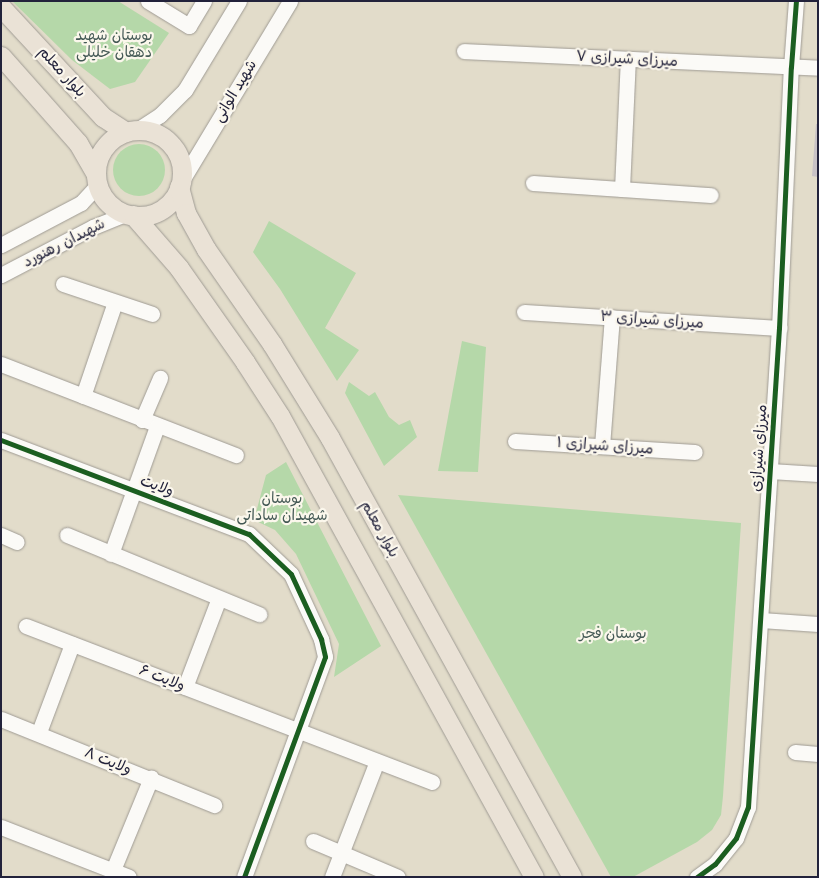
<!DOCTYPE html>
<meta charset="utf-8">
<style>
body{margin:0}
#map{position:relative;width:819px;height:878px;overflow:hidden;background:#e2dcca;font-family:"Balsamiq Sans","Playpen Sans Arabic",sans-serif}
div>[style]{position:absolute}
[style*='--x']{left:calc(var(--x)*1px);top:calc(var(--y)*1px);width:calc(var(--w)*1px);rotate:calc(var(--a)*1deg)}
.green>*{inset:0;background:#b5d8a9}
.round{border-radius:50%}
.building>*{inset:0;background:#c8c2c6}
.roads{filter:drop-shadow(0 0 1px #9f9b94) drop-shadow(0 0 1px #9f9b94)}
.minor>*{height:15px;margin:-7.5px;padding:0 7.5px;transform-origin:7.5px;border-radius:7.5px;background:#fbfaf7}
.major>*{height:19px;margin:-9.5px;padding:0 9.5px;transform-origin:9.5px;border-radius:9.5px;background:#eae2d6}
.major>.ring{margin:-9.5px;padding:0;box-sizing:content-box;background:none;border:19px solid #eae2d6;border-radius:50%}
.cycleway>*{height:5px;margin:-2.5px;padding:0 2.5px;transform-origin:2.5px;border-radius:2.5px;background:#1b5e20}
span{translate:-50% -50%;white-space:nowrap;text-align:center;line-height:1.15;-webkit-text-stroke:4.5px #fbf7ec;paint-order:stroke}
.park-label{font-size:15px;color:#435854}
.street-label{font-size:15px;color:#22223b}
.frame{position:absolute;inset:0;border:2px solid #22223b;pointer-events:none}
</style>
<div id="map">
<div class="green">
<i style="clip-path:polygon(12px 1px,118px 1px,169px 33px,135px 82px,110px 89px,72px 60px)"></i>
<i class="round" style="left:113px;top:144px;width:52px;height:52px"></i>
<i style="clip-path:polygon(269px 221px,356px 273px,325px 328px,359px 350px,337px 381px,280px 289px,253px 252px)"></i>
<i style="clip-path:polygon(462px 341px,486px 347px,478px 472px,438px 471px)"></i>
<i style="clip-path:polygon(349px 382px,369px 396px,375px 392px,389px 417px,399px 425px,410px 420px,417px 437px,384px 466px,345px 393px)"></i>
<i style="clip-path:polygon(286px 462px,381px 646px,334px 677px,339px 644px,296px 554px,275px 530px,254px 520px,266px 475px)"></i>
<i style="clip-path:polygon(398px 495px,741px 523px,723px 796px,721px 815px,712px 830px,697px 842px,633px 877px,611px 877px)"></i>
</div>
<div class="building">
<i style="clip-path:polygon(816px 124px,818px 124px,818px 177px,812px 176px)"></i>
</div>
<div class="roads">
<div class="minor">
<i style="--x:148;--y:1;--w:48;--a:31.4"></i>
<i style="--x:189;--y:26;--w:29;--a:-59"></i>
<i style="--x:464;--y:51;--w:354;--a:2.7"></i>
<i style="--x:137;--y:130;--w:27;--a:-33"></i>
<i style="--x:160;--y:115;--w:35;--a:-45"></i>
<i style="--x:185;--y:90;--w:104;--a:-58.8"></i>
<i style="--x:181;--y:182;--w:211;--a:-58.9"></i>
<i style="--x:533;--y:183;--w:178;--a:3.9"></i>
<i style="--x:622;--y:189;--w:130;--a:-87.4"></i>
<i style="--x:1;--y:245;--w:90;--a:-27.7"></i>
<i style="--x:81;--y:203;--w:25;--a:-47"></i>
<i style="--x:1;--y:275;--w:104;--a:-27.6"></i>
<i style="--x:93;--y:227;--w:37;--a:-22"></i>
<i style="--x:63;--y:284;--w:94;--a:18.6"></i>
<i style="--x:524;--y:312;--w:256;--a:3.6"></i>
<i style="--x:1;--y:364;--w:252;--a:21.2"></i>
<i style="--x:83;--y:396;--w:99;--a:-71.2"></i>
<i style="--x:142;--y:420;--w:46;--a:-66.8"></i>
<i style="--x:1;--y:440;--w:265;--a:20.8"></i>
<i style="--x:249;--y:534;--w:58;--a:43.6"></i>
<i style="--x:291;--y:574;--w:72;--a:65.2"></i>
<i style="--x:321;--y:639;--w:18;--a:77"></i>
<i style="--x:325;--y:657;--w:234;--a:110.2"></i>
<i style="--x:515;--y:441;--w:180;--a:3.5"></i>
<i style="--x:602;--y:446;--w:129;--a:-85.6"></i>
<i style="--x:770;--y:471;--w:48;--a:3.6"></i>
<i style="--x:1;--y:535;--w:17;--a:24"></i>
<i style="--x:67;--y:535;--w:208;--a:22.4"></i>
<i style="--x:111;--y:554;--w:136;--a:-70.2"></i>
<i style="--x:761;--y:620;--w:57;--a:4"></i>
<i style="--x:26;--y:626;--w:435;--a:21"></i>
<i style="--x:185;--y:687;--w:95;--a:-69.1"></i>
<i style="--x:1;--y:719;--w:230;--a:22"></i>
<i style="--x:39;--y:732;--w:94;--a:-69.4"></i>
<i style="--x:795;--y:752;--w:23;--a:5"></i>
<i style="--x:1;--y:827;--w:137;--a:21.3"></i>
<i style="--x:313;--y:841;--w:92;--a:23"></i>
<i style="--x:113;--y:870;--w:100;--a:-67.6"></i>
<i style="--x:332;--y:877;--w:124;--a:-68.8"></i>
<i style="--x:697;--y:877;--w:22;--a:-36"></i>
<i style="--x:715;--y:864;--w:33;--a:-51"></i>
<i style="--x:736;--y:838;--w:33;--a:-69"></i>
<i style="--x:748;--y:807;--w:480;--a:-86.3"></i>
<i style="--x:779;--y:328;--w:261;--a:-87.4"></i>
<i style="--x:791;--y:67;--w:66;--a:-85.7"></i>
</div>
<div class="major">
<i style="--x:1;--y:7;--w:150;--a:47.2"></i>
<i style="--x:103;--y:117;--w:27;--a:33"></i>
<i style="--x:1;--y:56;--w:116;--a:48.5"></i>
<i style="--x:78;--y:143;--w:36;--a:60"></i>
<i class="ring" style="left:96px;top:130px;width:67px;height:67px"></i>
<i style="--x:179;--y:187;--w:27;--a:75"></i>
<i style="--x:186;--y:213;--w:41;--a:60.9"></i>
<i style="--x:206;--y:249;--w:116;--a:55.2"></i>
<i style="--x:272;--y:344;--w:110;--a:58.3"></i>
<i style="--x:330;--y:438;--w:501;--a:61.13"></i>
<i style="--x:133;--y:215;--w:70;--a:49"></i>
<i style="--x:179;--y:268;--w:115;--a:54.9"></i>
<i style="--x:245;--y:362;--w:64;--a:57.1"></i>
<i style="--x:280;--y:416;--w:526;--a:61.15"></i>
</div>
</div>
<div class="cycleway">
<i style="--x:1;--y:440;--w:265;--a:20.8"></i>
<i style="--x:249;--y:534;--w:58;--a:43.6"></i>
<i style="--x:291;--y:574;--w:72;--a:65.2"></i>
<i style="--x:321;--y:639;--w:18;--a:77"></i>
<i style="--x:325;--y:657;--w:234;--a:110.2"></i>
<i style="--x:697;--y:877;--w:22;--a:-36"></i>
<i style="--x:715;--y:864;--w:33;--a:-51"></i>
<i style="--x:736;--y:838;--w:33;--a:-69"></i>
<i style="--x:748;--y:807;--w:480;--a:-86.3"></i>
<i style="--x:779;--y:328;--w:261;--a:-87.4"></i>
<i style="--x:791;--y:67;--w:66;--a:-85.7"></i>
</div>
<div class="park-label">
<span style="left:114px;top:44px">بوستان شهید<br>دهقان خلیلی</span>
<span style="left:282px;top:507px">بوستان<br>شهیدان ساداتی</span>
<span style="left:613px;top:634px">بوستان فجر</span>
</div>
<div class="street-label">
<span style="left:627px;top:59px;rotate:3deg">میرزای شیرازی ۷</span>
<span style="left:62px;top:72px;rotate:48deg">بلوار معلم</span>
<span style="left:235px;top:91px;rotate:-59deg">شهید الوانی</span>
<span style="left:64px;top:243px;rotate:-27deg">شهیدان رهنورد</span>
<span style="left:652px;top:320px;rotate:4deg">میرزای شیرازی ۳</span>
<span style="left:605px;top:446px;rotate:4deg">میرزای شیرازی ۱</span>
<span style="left:759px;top:448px;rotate:-86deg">میرزای شیرازی</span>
<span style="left:157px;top:486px;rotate:21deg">ولایت</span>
<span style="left:380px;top:529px;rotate:61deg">بلوار معلم</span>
<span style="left:162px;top:678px;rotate:21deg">ولایت ۶</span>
<span style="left:108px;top:761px;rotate:22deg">ولایت ۸</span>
</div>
<div class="frame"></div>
</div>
